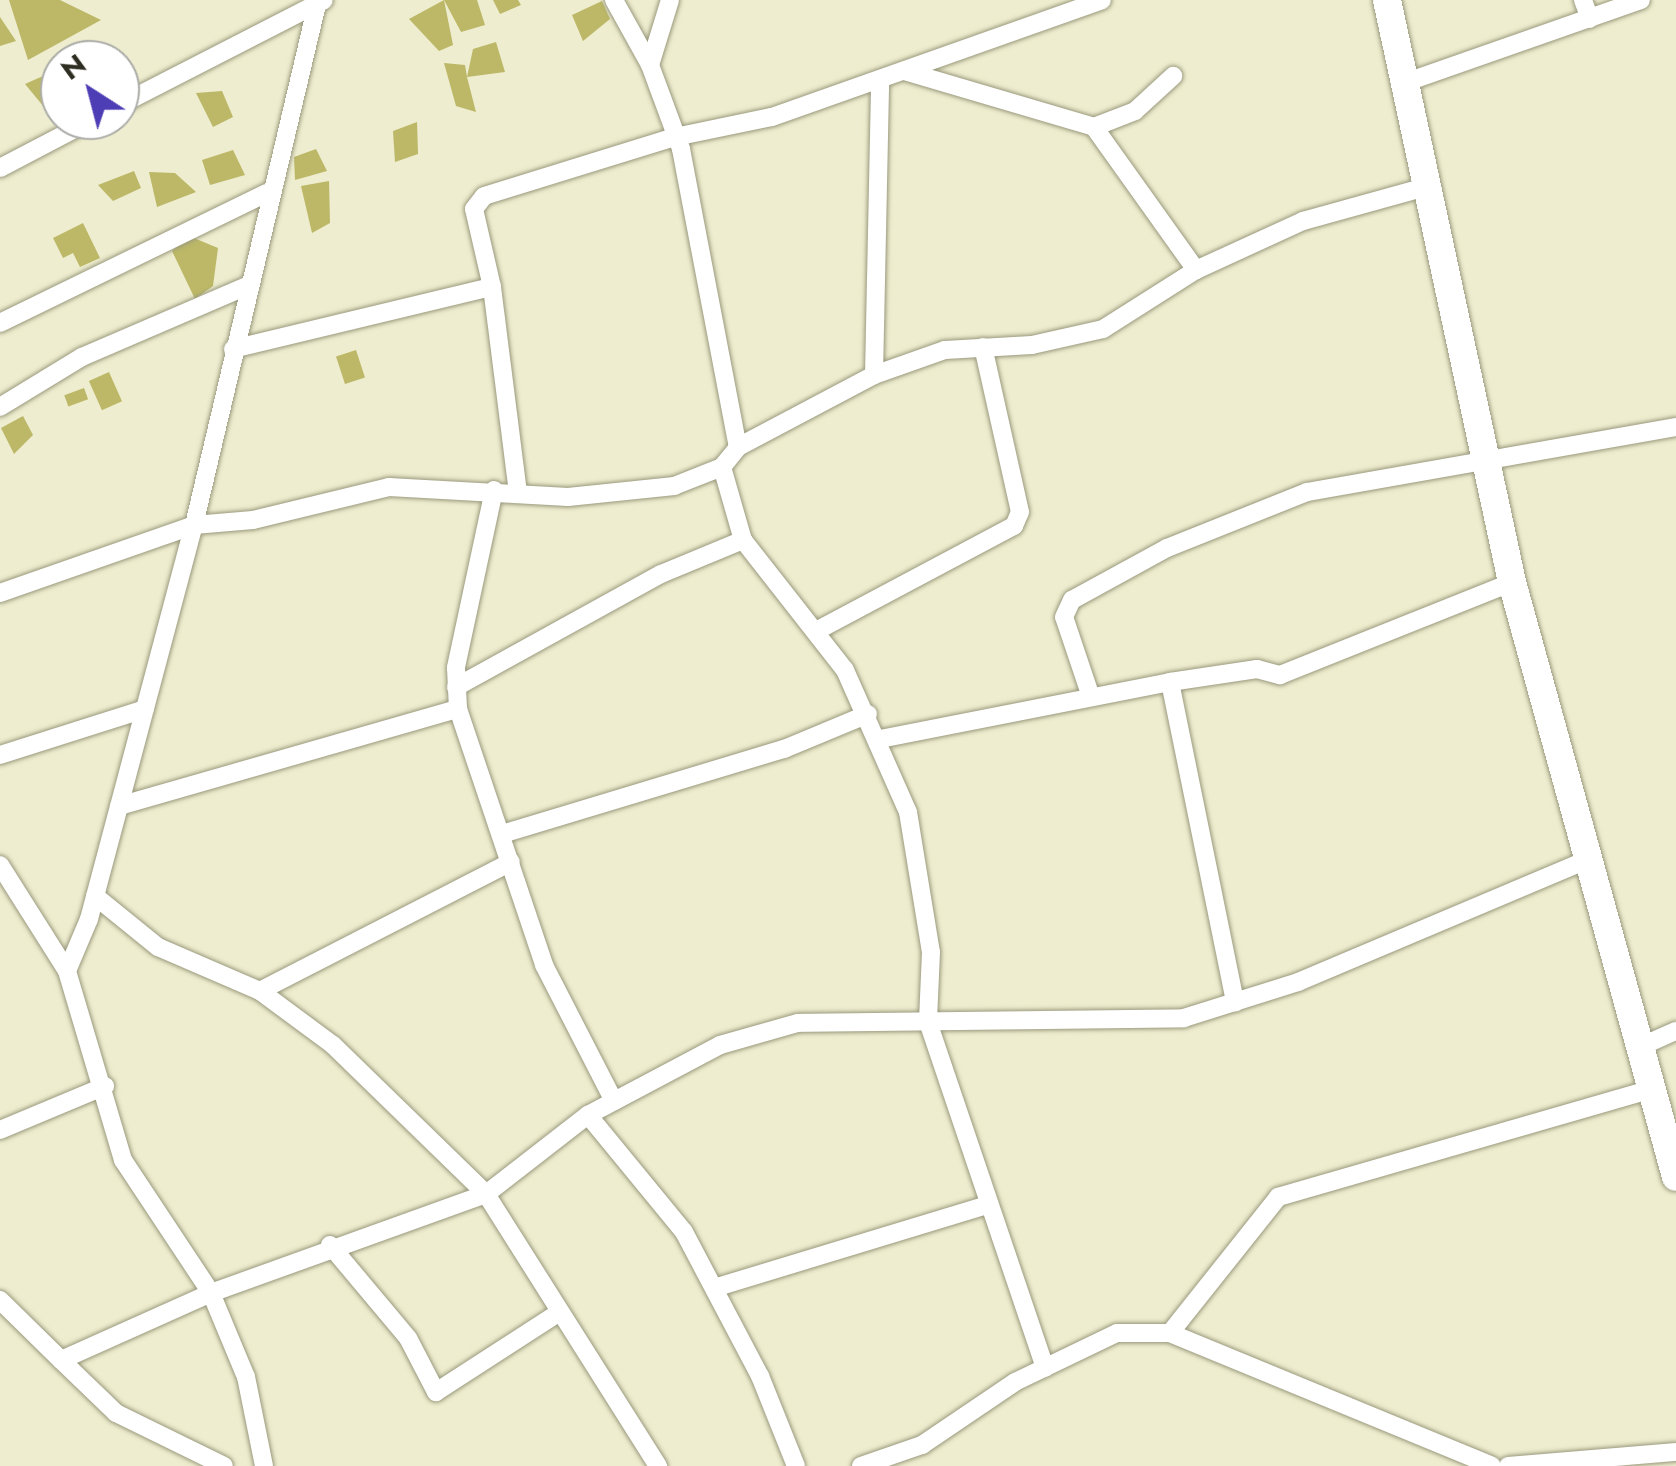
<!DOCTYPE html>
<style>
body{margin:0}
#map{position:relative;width:1676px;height:1466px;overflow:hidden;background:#eeedcf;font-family:Jost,sans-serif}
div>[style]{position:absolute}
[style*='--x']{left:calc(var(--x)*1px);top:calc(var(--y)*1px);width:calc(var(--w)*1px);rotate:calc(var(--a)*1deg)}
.building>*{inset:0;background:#bcb867;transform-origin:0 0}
.roads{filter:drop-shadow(0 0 2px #9a997d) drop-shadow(0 0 2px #9a997d)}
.street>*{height:18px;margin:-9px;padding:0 9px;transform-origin:9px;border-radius:9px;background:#fff}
.secondary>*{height:28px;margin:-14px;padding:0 14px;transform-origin:14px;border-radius:14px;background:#fff}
span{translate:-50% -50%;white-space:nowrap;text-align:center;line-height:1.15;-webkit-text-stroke:8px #fff;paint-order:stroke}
.north{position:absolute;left:40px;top:40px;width:100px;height:100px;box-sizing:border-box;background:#fff;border:2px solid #ababa7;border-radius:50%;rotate:324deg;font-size:28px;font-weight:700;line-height:40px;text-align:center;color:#2e2d22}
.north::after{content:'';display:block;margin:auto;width:35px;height:45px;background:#4e3eb5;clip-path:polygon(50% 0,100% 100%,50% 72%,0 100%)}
</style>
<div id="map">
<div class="building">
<i style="clip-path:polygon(9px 0,60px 0,101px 20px,28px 60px)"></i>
<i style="clip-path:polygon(444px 0,477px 0,485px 25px,461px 32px)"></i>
<i style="clip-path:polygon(444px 0,453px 45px,439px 51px,409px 19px)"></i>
<i style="clip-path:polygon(493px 0,518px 0,521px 5px,500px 14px)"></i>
<i style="clip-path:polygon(602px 1px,610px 19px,583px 41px,572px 15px)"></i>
<i style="clip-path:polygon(0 17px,16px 41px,0 46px)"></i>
<i style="clip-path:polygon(496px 42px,505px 72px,467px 77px,476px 112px,456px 106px,444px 63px,465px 65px,467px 77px,473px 49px)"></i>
<i style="clip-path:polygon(43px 76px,60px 107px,53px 118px,25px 84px)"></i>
<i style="clip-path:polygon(222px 91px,233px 117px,213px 127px,196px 93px)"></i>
<i style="clip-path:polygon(417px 122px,418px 154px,395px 162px,393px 131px)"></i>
<i style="clip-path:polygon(316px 149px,327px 171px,295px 180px,294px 157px)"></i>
<i style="clip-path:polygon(233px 150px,245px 175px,210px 185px,202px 160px)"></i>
<i style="clip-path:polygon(134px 171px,141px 188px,113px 201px,98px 185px)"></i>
<i style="clip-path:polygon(149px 172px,175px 173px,196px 192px,157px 207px)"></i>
<i style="clip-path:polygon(329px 181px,330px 223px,312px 233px,301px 186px)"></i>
<i style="clip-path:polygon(83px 223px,100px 258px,80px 267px,73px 253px,63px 258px,53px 238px)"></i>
<i style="clip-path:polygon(189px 236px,218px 248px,213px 286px,195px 299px,172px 251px)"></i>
<i style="left:356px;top:350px;width:29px;height:21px;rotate:72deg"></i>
<i style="left:109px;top:372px;width:32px;height:22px;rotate:66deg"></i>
<i style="left:84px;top:388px;width:12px;height:21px;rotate:70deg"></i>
<i style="clip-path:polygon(23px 416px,33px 435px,14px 454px,1px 428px)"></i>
</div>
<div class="roads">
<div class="street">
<i style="--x:614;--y:0;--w:74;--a:61"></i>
<i style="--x:650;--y:65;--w:90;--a:69.7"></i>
<i style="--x:681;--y:149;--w:303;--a:79.2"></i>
<i style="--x:1583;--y:0;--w:20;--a:70"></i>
<i style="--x:650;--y:65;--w:68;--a:-72.9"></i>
<i style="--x:904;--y:71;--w:198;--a:16.4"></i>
<i style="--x:1094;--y:127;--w:176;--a:54.5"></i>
<i style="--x:1404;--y:83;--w:251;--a:-19.3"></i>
<i style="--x:120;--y:105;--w:229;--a:-27.2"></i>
<i style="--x:1094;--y:127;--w:44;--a:-21.3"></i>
<i style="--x:1135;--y:111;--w:52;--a:-42.6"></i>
<i style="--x:0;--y:168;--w:104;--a:-27.6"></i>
<i style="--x:492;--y:287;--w:207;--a:82.8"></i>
<i style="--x:0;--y:323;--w:297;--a:-26"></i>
<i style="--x:233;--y:349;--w:266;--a:-13.5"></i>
<i style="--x:492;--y:287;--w:80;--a:-103"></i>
<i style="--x:474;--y:209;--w:16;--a:-52"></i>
<i style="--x:484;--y:196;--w:200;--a:-17.2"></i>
<i style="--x:675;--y:137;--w:99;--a:-11.7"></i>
<i style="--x:772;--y:117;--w:350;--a:-19.5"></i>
<i style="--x:874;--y:375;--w:294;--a:-88.8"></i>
<i style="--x:0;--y:407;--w:96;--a:-31.4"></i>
<i style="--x:82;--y:357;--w:180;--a:-23.3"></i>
<i style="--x:722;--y:467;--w:76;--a:74"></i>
<i style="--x:743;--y:540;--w:165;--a:51.9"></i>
<i style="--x:845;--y:670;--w:155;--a:66.1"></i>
<i style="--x:908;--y:812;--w:142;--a:80.7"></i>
<i style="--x:931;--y:952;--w:70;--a:92.5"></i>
<i style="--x:928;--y:1022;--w:365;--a:71.3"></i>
<i style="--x:494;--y:490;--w:182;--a:102.1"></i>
<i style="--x:456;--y:668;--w:41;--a:87.2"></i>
<i style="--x:458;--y:709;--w:270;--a:71.4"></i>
<i style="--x:544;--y:965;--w:153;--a:62.8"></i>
<i style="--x:0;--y:593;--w:206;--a:-19.3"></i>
<i style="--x:194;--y:525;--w:59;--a:-4.8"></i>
<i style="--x:253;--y:520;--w:140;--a:-13.6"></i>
<i style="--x:389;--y:487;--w:179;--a:3.2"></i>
<i style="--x:568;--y:497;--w:107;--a:-5.9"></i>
<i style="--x:674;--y:486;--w:52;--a:-21.6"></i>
<i style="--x:722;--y:467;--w:26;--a:-51"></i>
<i style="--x:738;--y:447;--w:154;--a:-27.9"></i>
<i style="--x:874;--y:375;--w:75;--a:-19.4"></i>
<i style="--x:945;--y:350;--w:87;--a:-3.3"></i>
<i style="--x:1032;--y:345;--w:73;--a:-12.7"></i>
<i style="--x:1103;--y:329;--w:110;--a:-32.4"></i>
<i style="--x:1196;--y:270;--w:118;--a:-24.6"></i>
<i style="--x:1303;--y:221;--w:131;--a:-15.5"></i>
<i style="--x:818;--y:630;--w:222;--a:-28"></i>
<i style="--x:1014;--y:526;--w:15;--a:-67"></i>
<i style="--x:1020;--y:512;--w:169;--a:-102.6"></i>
<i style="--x:1170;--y:682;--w:88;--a:-8.5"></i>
<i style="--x:1257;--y:669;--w:24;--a:15"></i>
<i style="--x:1280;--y:675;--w:250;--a:-21.8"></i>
<i style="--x:456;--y:687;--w:234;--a:-28.9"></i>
<i style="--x:661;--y:574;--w:89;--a:-22.5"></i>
<i style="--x:1091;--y:697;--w:84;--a:-108.6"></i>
<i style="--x:1064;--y:617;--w:19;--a:-65"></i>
<i style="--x:1072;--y:600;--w:108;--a:-28.7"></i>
<i style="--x:1167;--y:548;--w:151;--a:-21.8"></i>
<i style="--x:1307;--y:492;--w:375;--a:-10"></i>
<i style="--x:880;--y:739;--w:296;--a:-11.1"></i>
<i style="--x:1170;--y:682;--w:327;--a:78.5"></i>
<i style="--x:0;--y:755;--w:152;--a:-17.6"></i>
<i style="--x:119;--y:806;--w:353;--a:-16"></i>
<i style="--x:502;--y:834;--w:295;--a:-16.8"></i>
<i style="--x:784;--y:749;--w:91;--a:-22.6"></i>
<i style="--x:0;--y:865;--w:125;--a:57.7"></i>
<i style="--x:67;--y:971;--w:197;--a:73.5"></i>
<i style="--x:123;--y:1160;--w:159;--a:56.5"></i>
<i style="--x:211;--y:1293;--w:164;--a:155.9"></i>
<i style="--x:61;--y:1360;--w:86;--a:-135.5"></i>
<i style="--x:95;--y:896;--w:81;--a:39"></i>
<i style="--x:158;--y:947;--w:111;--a:23.3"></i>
<i style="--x:260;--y:991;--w:91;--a:36.5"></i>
<i style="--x:333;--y:1045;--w:214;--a:44.2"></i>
<i style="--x:486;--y:1194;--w:322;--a:57.7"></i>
<i style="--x:67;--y:971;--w:56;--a:-67.1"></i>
<i style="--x:89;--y:919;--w:408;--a:-75.1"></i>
<i style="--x:194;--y:525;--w:539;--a:-76.71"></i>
<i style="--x:260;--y:991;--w:282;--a:-27.2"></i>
<i style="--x:1644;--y:1045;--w:35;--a:-24"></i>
<i style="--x:588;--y:1115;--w:151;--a:50.6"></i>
<i style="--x:684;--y:1232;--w:163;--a:62.2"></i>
<i style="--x:760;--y:1376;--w:97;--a:68.2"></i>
<i style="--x:0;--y:1130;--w:114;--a:-22.7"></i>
<i style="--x:330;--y:1245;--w:121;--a:50"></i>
<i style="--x:408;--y:1338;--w:61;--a:62.6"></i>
<i style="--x:436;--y:1392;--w:145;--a:-32.9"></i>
<i style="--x:714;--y:1288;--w:286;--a:-16.9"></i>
<i style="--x:1170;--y:1333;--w:174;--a:-51.5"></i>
<i style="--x:1278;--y:1197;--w:393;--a:-16.1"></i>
<i style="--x:61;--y:1360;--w:76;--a:43.9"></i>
<i style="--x:116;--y:1413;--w:120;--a:26.1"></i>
<i style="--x:264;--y:1466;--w:91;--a:-101.4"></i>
<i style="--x:246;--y:1377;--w:91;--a:-112.6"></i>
<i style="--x:211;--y:1293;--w:292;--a:-19.8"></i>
<i style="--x:486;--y:1194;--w:129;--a:-37.8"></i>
<i style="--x:588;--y:1115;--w:149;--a:-27.9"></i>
<i style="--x:720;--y:1045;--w:81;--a:-15.8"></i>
<i style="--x:798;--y:1023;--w:386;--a:-0.7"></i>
<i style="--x:1184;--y:1018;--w:120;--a:-17.5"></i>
<i style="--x:1298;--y:982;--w:318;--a:-22.9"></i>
<i style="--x:861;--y:1466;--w:65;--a:-19"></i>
<i style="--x:922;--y:1445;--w:112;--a:-34.1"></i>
<i style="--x:1015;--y:1382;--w:113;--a:-25.7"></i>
<i style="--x:1117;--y:1333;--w:53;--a:0"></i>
<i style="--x:1170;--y:1333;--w:348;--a:22.4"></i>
<i style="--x:1508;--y:1466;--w:169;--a:-4.8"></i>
</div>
<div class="secondary">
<i style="--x:1387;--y:0;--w:595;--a:77.88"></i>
<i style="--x:1512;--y:582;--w:617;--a:74.59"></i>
</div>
</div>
<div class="north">N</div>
</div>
